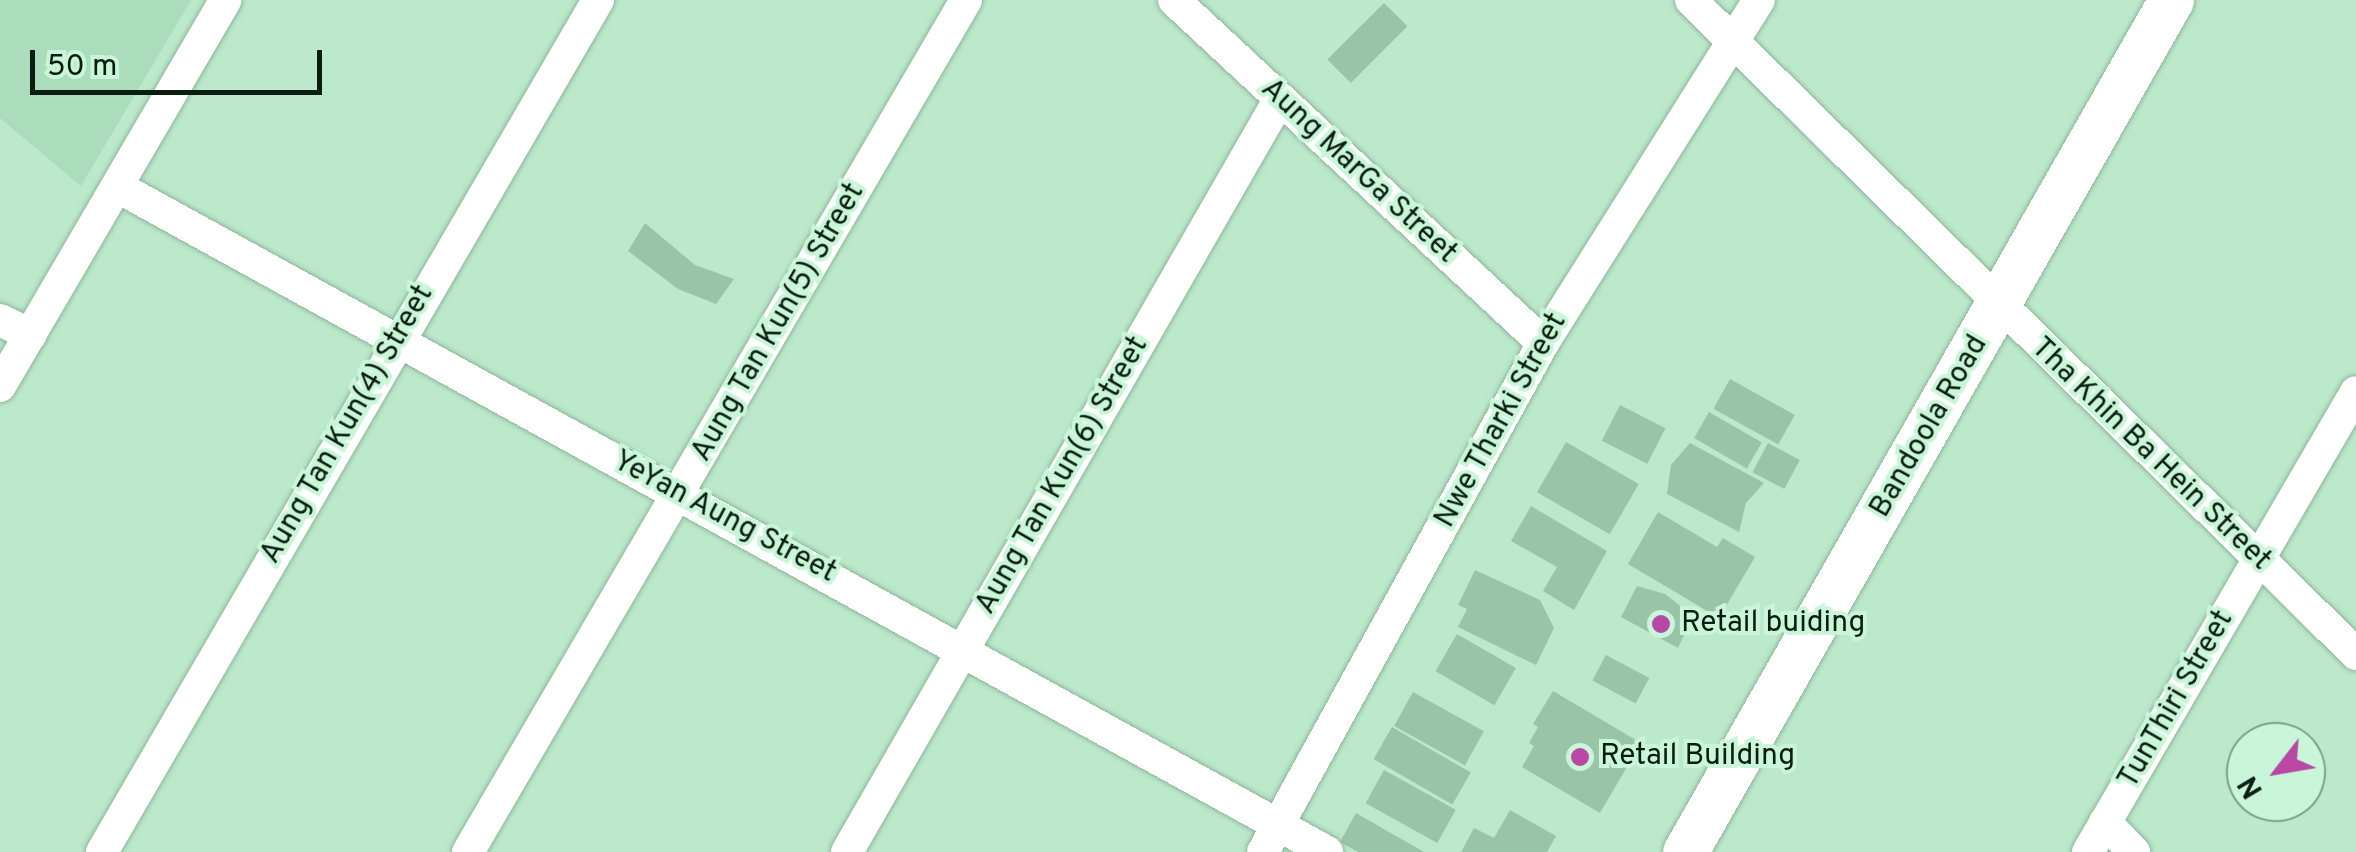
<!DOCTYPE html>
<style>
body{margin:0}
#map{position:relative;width:2356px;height:852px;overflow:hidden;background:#bce8cb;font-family:Overpass,sans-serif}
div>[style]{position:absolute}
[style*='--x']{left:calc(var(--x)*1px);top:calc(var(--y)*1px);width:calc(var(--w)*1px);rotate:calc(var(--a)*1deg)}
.built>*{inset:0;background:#abddbc}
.building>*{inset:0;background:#99c4a7;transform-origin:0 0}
.roads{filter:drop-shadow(0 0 2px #8cb69a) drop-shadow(0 0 2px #8cb69a)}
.street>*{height:32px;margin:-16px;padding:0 16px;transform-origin:16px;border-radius:16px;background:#fff}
.secondary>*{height:45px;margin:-22.5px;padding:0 22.5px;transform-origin:22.5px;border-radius:22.5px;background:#fff}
.dots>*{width:28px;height:28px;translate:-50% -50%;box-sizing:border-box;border:5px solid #c9f6d8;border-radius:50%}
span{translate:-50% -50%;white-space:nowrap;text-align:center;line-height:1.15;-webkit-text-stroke:8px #c9f6d8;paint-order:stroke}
.street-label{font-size:30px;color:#0b1c11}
.poi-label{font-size:30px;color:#0b1c11}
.left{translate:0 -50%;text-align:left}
.north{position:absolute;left:2226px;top:722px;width:100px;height:100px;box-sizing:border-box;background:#c9f6d8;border:2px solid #7d9f88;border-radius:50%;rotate:239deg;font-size:28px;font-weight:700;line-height:40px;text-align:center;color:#0b1c11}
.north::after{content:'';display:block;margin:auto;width:35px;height:45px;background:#b848a4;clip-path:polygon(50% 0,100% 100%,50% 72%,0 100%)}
.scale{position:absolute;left:30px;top:50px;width:292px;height:45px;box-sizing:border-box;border:5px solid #0b1c11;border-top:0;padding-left:12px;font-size:30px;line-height:35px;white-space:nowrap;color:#0b1c11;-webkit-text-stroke:8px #c9f6d8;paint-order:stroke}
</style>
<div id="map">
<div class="built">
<i style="clip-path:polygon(0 0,191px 0,81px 186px,0 118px)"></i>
</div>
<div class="building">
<i style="left:1384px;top:3px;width:33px;height:80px;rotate:45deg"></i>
<i style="clip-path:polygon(645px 223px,695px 265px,734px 279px,716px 304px,678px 289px,628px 251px)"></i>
<i style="left:1730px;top:379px;width:74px;height:34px;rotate:29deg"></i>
<i style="left:1620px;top:405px;width:51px;height:40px;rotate:27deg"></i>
<i style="left:1709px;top:412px;width:61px;height:30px;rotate:30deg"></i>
<i style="left:1566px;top:442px;width:84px;height:58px;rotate:30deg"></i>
<i style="clip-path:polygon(1690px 443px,1764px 483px,1746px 503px,1739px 532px,1667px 494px,1671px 465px)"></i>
<i style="left:1768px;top:443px;width:36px;height:33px;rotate:28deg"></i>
<i style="clip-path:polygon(1531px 506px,1607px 551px,1574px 610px,1543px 591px,1557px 567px,1511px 541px)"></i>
<i style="clip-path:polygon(1658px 512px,1717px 547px,1723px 538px,1755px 557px,1719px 618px,1628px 564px)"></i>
<i style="clip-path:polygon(1475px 570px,1540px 600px,1554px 628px,1536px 665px,1458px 627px,1467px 609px,1458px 605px)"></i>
<i style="clip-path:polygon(1637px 586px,1665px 594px,1693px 616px,1678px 648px,1621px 617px)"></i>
<i style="left:1457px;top:634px;width:68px;height:43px;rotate:30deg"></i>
<i style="left:1606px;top:655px;width:49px;height:29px;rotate:28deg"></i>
<i style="clip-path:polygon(1553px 691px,1641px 743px,1600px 813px,1522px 767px,1534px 746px,1529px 743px,1538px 727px,1533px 724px)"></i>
<i style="left:1413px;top:692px;width:81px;height:39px;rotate:29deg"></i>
<i style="left:1392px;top:727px;width:91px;height:37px;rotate:30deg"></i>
<i style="left:1384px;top:770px;width:82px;height:38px;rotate:29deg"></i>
<i style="clip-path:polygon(1510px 810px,1556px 836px,1547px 852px,1461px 852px,1474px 828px,1494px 838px)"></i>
<i style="clip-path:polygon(1356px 813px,1424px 852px,1358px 852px,1340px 842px)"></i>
</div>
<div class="roads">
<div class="street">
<i style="--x:1174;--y:0;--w:504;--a:42.91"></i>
<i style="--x:1691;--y:0;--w:933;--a:44.52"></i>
<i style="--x:118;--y:187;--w:1380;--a:28.81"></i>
<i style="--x:0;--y:320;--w:34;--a:26"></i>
<i style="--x:0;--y:386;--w:447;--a:-59.7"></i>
<i style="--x:2105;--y:822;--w:42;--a:46"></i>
<i style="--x:102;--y:852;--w:986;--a:-59.79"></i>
<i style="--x:468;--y:852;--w:987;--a:-59.69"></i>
<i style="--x:847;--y:852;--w:867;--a:-60.12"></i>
<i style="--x:1263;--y:852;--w:581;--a:-61.18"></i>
<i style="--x:1543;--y:343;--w:405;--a:-57.8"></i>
<i style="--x:2088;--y:852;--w:532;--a:-59.77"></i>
</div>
<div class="secondary">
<i style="--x:1685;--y:852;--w:981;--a:-60.3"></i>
</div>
</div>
<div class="dots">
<i style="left:1661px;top:624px;background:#b848a4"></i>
<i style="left:1580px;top:757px;background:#b848a4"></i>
</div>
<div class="street-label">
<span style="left:1358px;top:172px;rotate:43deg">Aung MarGa Street</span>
<span style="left:779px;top:323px;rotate:-60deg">Aung Tan Kun(5) Street</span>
<span style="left:1502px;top:421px;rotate:-61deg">Nwe Tharki Street</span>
<span style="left:348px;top:425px;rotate:-60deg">Aung Tan Kun(4) Street</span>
<span style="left:1930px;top:427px;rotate:-60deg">Bandoola Road</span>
<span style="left:2150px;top:455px;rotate:44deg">Tha Khin Ba Hein Street</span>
<span style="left:1063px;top:476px;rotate:-60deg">Aung Tan Kun(6) Street</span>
<span style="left:724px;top:518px;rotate:28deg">YeYan Aung Street</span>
<span style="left:2177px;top:700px;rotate:-60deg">TunThiri Street</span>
</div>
<div class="poi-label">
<span class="left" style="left:1681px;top:624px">Retail buiding</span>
<span class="left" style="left:1600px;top:757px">Retail Building</span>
</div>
<div class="north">N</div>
<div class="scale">50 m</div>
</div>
